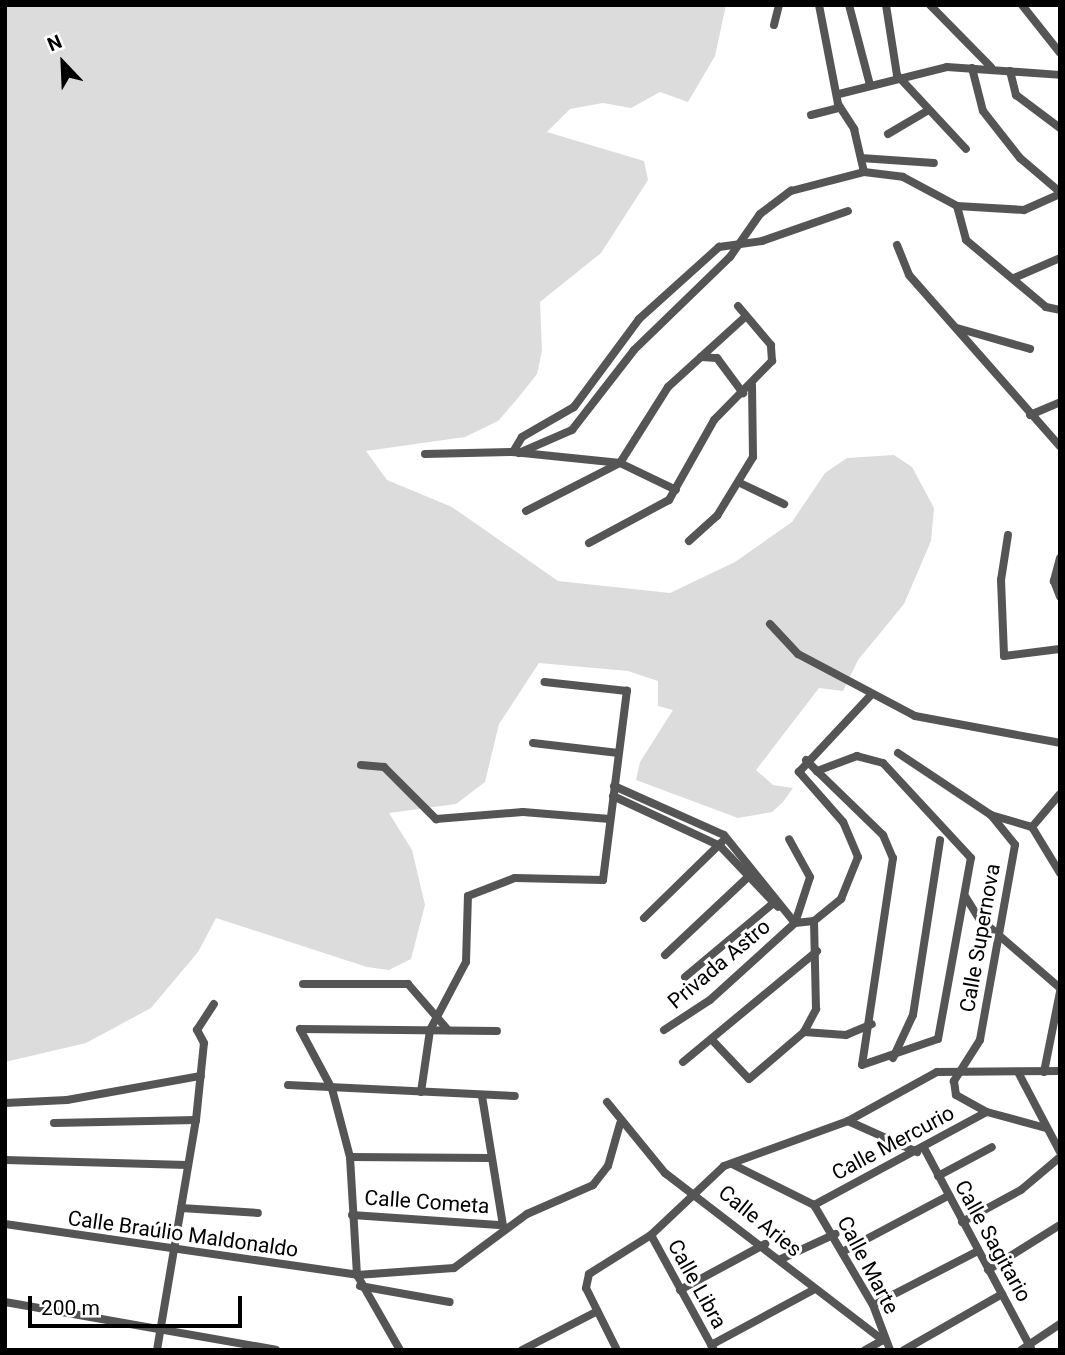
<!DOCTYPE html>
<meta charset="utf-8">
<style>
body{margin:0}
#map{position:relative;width:1065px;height:1355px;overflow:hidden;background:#fff;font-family:Roboto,sans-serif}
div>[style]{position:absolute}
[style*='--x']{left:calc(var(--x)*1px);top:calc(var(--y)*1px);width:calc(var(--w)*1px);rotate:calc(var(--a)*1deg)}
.green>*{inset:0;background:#dcdcdc}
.street>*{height:8px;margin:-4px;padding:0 4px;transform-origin:4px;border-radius:4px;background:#555}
span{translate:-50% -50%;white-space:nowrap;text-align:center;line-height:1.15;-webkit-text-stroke:6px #fff;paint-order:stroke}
.street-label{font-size:21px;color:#000}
.frame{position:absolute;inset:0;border:7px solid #000;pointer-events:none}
.north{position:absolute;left:28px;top:28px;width:70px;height:70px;-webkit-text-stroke:5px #fff;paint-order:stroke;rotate:337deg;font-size:19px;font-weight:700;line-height:28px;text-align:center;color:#000}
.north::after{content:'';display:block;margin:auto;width:24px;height:32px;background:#000;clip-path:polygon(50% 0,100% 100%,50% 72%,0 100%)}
.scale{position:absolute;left:28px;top:1296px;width:214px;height:32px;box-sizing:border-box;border:4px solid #000;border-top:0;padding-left:9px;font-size:21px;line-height:24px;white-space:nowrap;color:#000;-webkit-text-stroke:5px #fff;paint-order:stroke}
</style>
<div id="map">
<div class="green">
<i style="clip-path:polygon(5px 5px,726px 5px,715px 56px,688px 102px,660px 92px,631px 108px,603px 103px,570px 109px,547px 132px,644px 161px,648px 180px,601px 253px,540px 302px,542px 351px,537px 374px,518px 398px,498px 421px,465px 437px,366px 451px,387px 480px,452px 507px,558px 581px,670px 593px,735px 562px,792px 522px,825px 473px,847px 458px,894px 455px,912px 467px,934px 508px,931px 541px,904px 604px,858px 660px,843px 691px,819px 688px,756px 770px,773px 785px,793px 788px,783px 802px,772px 812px,738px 818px,636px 780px,640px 762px,673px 710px,658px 706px,658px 681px,628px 671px,539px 663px,499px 724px,485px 782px,456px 804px,389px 813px,412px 850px,425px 905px,411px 959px,389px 970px,367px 967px,216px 918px,198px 952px,151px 1008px,86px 1043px,5px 1062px)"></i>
</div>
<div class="street">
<i style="--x:819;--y:5;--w:101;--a:79.1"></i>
<i style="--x:838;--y:104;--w:30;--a:57"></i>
<i style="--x:854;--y:129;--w:44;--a:76.9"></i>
<i style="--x:849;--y:5;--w:83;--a:75.3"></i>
<i style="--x:886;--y:5;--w:71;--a:81.1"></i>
<i style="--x:897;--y:75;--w:101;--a:47"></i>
<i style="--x:930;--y:5;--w:87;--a:45.5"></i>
<i style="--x:1022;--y:5;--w:61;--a:51.6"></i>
<i style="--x:774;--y:25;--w:21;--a:-76"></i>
<i style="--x:972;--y:68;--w:44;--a:75.7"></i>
<i style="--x:983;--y:111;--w:60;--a:51.8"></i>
<i style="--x:1020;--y:158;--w:52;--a:40.4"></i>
<i style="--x:1010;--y:71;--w:25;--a:76"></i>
<i style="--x:1016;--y:95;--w:55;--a:36.9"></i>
<i style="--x:839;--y:94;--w:111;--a:-14"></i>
<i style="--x:947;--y:67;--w:113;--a:4"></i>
<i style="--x:811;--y:115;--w:30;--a:-14"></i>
<i style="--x:888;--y:134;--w:45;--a:-30.5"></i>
<i style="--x:861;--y:158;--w:73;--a:3.9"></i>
<i style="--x:957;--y:206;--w:35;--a:75"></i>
<i style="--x:966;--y:240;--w:104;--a:39.9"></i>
<i style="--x:1046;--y:307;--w:14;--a:12"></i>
<i style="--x:897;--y:245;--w:32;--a:68"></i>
<i style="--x:909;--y:275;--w:228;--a:48.6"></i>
<i style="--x:1014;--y:278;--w:50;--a:-23.5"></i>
<i style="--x:957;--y:328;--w:76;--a:16"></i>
<i style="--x:701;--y:357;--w:16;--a:4"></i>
<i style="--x:717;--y:358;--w:44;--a:53.4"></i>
<i style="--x:1030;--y:415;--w:33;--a:-23"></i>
<i style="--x:513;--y:452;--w:17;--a:-59"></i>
<i style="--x:522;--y:437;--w:60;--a:-30"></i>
<i style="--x:574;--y:407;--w:109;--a:-53.5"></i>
<i style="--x:639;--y:319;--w:108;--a:-42"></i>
<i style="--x:719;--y:247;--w:43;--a:-7.9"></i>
<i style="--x:762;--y:241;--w:91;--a:-19.2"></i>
<i style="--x:519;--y:453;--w:58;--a:-23.5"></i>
<i style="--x:572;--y:430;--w:101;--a:-52.2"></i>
<i style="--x:634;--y:350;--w:134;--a:-44.1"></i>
<i style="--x:730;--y:257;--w:52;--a:-55.1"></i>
<i style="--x:760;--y:214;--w:39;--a:-37"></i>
<i style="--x:791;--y:191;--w:75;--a:-14.6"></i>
<i style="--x:864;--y:172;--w:39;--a:7"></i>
<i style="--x:903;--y:177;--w:61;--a:28.2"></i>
<i style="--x:957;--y:206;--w:67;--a:3.4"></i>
<i style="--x:1024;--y:210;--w:39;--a:-24"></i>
<i style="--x:425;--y:454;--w:88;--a:-1.3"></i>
<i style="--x:513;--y:452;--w:108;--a:5.9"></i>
<i style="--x:620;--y:463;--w:62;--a:25.7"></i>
<i style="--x:740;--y:483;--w:49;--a:25.5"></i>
<i style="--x:526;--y:511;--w:106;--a:-27.1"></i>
<i style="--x:620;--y:463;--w:90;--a:-57.7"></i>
<i style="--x:668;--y:387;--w:105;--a:-42.3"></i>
<i style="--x:1008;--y:535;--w:46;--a:98.8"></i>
<i style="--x:1001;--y:580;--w:76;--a:87.7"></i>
<i style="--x:1004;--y:656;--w:56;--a:-7.1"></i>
<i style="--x:689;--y:541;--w:38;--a:-42"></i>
<i style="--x:717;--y:516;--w:69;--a:-58.6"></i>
<i style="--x:753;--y:457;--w:72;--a:-90.8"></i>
<i style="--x:589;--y:543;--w:91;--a:-28.3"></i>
<i style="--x:669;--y:500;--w:92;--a:-60.6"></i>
<i style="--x:714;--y:420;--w:83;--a:-45.5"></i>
<i style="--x:772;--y:361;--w:16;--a:-94"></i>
<i style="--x:771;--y:345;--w:51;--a:-130.2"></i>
<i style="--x:1060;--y:558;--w:24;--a:105"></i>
<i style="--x:1054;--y:581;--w:17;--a:69"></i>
<i style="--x:770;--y:624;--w:41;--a:47"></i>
<i style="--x:798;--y:654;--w:132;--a:27.9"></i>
<i style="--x:915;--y:716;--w:147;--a:10.5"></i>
<i style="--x:533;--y:743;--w:86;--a:6.7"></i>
<i style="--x:898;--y:753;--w:112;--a:33.7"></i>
<i style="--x:991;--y:815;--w:43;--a:16.3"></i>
<i style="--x:1032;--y:827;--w:54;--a:58.7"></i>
<i style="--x:806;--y:760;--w:16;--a:45"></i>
<i style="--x:817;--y:771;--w:92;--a:44.1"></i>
<i style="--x:883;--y:835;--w:25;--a:67"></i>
<i style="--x:893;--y:858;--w:209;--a:98.5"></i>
<i style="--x:862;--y:1065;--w:80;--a:-18.9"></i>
<i style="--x:938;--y:1039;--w:184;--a:-79.7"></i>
<i style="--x:971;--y:858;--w:129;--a:-132.8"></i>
<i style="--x:883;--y:763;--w:27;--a:-165"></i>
<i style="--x:857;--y:756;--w:43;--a:159.4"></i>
<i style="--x:361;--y:765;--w:23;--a:5"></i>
<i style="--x:384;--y:767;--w:74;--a:45"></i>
<i style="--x:436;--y:819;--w:87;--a:-4.6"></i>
<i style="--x:523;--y:812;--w:87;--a:4.6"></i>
<i style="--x:614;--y:786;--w:120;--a:24"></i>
<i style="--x:724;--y:835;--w:113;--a:51.1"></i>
<i style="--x:795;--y:923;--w:19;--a:-6"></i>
<i style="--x:613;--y:796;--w:118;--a:25"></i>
<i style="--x:720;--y:846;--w:84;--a:46.4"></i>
<i style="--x:991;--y:815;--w:38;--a:51"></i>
<i style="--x:1015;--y:845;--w:198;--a:100.2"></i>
<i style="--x:980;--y:1040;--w:49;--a:122.4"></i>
<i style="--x:954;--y:1081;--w:14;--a:82"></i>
<i style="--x:956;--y:1095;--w:35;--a:29"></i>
<i style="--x:987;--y:1112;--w:61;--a:15.2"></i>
<i style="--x:1032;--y:827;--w:43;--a:-49.7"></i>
<i style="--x:965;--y:896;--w:26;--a:58"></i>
<i style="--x:979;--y:918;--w:107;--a:40.8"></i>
<i style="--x:644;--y:918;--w:109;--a:-44.3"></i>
<i style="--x:814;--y:921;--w:35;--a:-39"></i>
<i style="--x:841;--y:899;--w:45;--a:-68"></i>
<i style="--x:858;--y:857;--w:38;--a:-113"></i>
<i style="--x:843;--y:822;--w:67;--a:-131.3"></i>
<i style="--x:799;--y:772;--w:105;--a:-46.9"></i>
<i style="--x:665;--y:955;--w:115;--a:-43.2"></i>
<i style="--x:685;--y:977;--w:119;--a:-39.9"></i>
<i style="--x:303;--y:984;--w:105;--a:0"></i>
<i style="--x:408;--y:984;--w:61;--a:49"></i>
<i style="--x:664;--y:1030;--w:55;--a:-33.1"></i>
<i style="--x:710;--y:1000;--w:115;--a:-42.2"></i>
<i style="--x:795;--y:923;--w:48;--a:-71.9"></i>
<i style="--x:810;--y:877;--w:43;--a:-118.9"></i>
<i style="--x:804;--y:1032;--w:42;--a:4.1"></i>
<i style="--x:846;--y:1035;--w:28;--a:-23"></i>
<i style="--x:713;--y:1041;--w:52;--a:46.5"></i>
<i style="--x:749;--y:1079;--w:72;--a:-40.5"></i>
<i style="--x:804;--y:1032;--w:26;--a:-62"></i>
<i style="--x:816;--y:1009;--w:88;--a:-91.3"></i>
<i style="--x:893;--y:1058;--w:47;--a:-65.1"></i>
<i style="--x:913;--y:1015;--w:177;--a:-81.2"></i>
<i style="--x:683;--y:1062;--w:174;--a:-39.6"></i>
<i style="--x:1018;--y:1072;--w:90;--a:62.3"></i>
<i style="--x:1044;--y:1072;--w:82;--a:-78.7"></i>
<i style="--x:288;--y:1085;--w:227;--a:2.8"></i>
<i style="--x:421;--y:1092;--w:63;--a:-81.7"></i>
<i style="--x:430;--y:1030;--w:77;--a:-62.1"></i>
<i style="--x:466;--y:962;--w:66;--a:-88.3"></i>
<i style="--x:468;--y:896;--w:50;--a:-21"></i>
<i style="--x:515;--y:878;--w:88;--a:1.3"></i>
<i style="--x:603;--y:880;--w:191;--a:-82.8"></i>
<i style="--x:627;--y:691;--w:83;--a:-173.8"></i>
<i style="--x:482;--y:1096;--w:131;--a:80.8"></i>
<i style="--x:607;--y:1102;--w:92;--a:50.8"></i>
<i style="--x:665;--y:1173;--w:275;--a:37.5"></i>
<i style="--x:883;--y:1340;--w:21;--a:151"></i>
<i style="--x:5;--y:1103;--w:62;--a:-2.8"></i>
<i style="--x:67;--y:1100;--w:136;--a:-10.2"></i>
<i style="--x:848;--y:1121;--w:76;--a:24.2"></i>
<i style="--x:54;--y:1123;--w:142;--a:-1.2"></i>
<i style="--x:924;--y:1148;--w:229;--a:61.9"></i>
<i style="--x:350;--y:1157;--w:140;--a:0.4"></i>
<i style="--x:5;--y:1160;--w:182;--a:1.6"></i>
<i style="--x:732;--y:1164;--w:92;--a:26.6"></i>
<i style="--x:814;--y:1205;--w:116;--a:59.5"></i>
<i style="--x:873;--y:1305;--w:48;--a:69.3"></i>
<i style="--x:938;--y:1176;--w:61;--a:-28.2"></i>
<i style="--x:814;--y:1205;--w:196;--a:-28.3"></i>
<i style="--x:181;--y:1208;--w:77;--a:3.7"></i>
<i style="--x:352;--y:1215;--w:147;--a:3.9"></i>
<i style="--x:962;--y:1222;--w:67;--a:-28.5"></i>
<i style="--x:1021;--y:1190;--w:51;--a:-40.2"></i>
<i style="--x:5;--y:1224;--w:356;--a:8.2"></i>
<i style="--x:357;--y:1275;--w:97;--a:-4.1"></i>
<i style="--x:454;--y:1268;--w:91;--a:-36.5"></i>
<i style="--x:527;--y:1214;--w:72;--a:-23.7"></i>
<i style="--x:593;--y:1185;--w:24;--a:-52"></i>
<i style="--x:608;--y:1166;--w:44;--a:-74.1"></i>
<i style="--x:651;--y:1235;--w:131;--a:61.3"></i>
<i style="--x:844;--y:1251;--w:118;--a:-27.9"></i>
<i style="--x:781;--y:1259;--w:60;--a:-24.8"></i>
<i style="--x:988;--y:1270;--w:85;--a:-32"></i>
<i style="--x:360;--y:1286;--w:91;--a:10.1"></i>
<i style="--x:680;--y:1290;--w:97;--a:-28.4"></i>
<i style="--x:5;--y:1302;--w:275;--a:10"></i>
<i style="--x:873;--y:1305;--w:118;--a:-27.2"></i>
<i style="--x:711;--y:1345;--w:116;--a:-28.3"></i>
<i style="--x:157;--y:1350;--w:233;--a:-80.4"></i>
<i style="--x:196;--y:1120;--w:77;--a:-84.1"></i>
<i style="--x:204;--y:1043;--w:15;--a:-118"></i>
<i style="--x:197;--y:1030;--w:31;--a:-57"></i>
<i style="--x:400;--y:1350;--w:86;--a:-119.8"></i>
<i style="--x:357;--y:1275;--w:118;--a:-93.4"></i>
<i style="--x:350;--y:1157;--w:70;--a:-104.8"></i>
<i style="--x:332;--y:1089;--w:68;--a:-118.1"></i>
<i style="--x:300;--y:1029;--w:197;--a:0.6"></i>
<i style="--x:522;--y:1350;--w:83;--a:-27.2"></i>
<i style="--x:617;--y:1350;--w:69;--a:-116.6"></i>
<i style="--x:586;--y:1288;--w:14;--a:-78"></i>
<i style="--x:589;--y:1274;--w:73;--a:-32.2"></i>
<i style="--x:651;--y:1235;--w:100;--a:-43.4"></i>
<i style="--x:724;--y:1166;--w:132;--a:-19.9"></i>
<i style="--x:848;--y:1121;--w:102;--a:-28.8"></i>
<i style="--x:937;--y:1072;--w:123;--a:-0.5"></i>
<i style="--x:904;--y:1350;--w:113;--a:-29.7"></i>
<i style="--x:1021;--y:1350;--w:47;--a:-33.7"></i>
</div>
<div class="street-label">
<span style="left:980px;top:938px;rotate:-80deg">Calle Supernova</span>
<span style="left:719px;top:964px;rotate:-40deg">Privada Astro</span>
<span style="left:893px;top:1143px;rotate:-28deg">Calle Mercurio</span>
<span style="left:427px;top:1202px;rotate:4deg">Calle Cometa</span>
<span style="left:760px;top:1221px;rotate:39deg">Calle Aries</span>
<span style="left:183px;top:1234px;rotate:8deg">Calle Braúlio Maldonaldo</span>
<span style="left:993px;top:1241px;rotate:61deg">Calle Sagitario</span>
<span style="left:868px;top:1265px;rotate:62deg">Calle Marte</span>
<span style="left:697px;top:1284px;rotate:61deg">Calle Libra</span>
</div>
<div class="frame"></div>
<div class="north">N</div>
<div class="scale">200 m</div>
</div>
